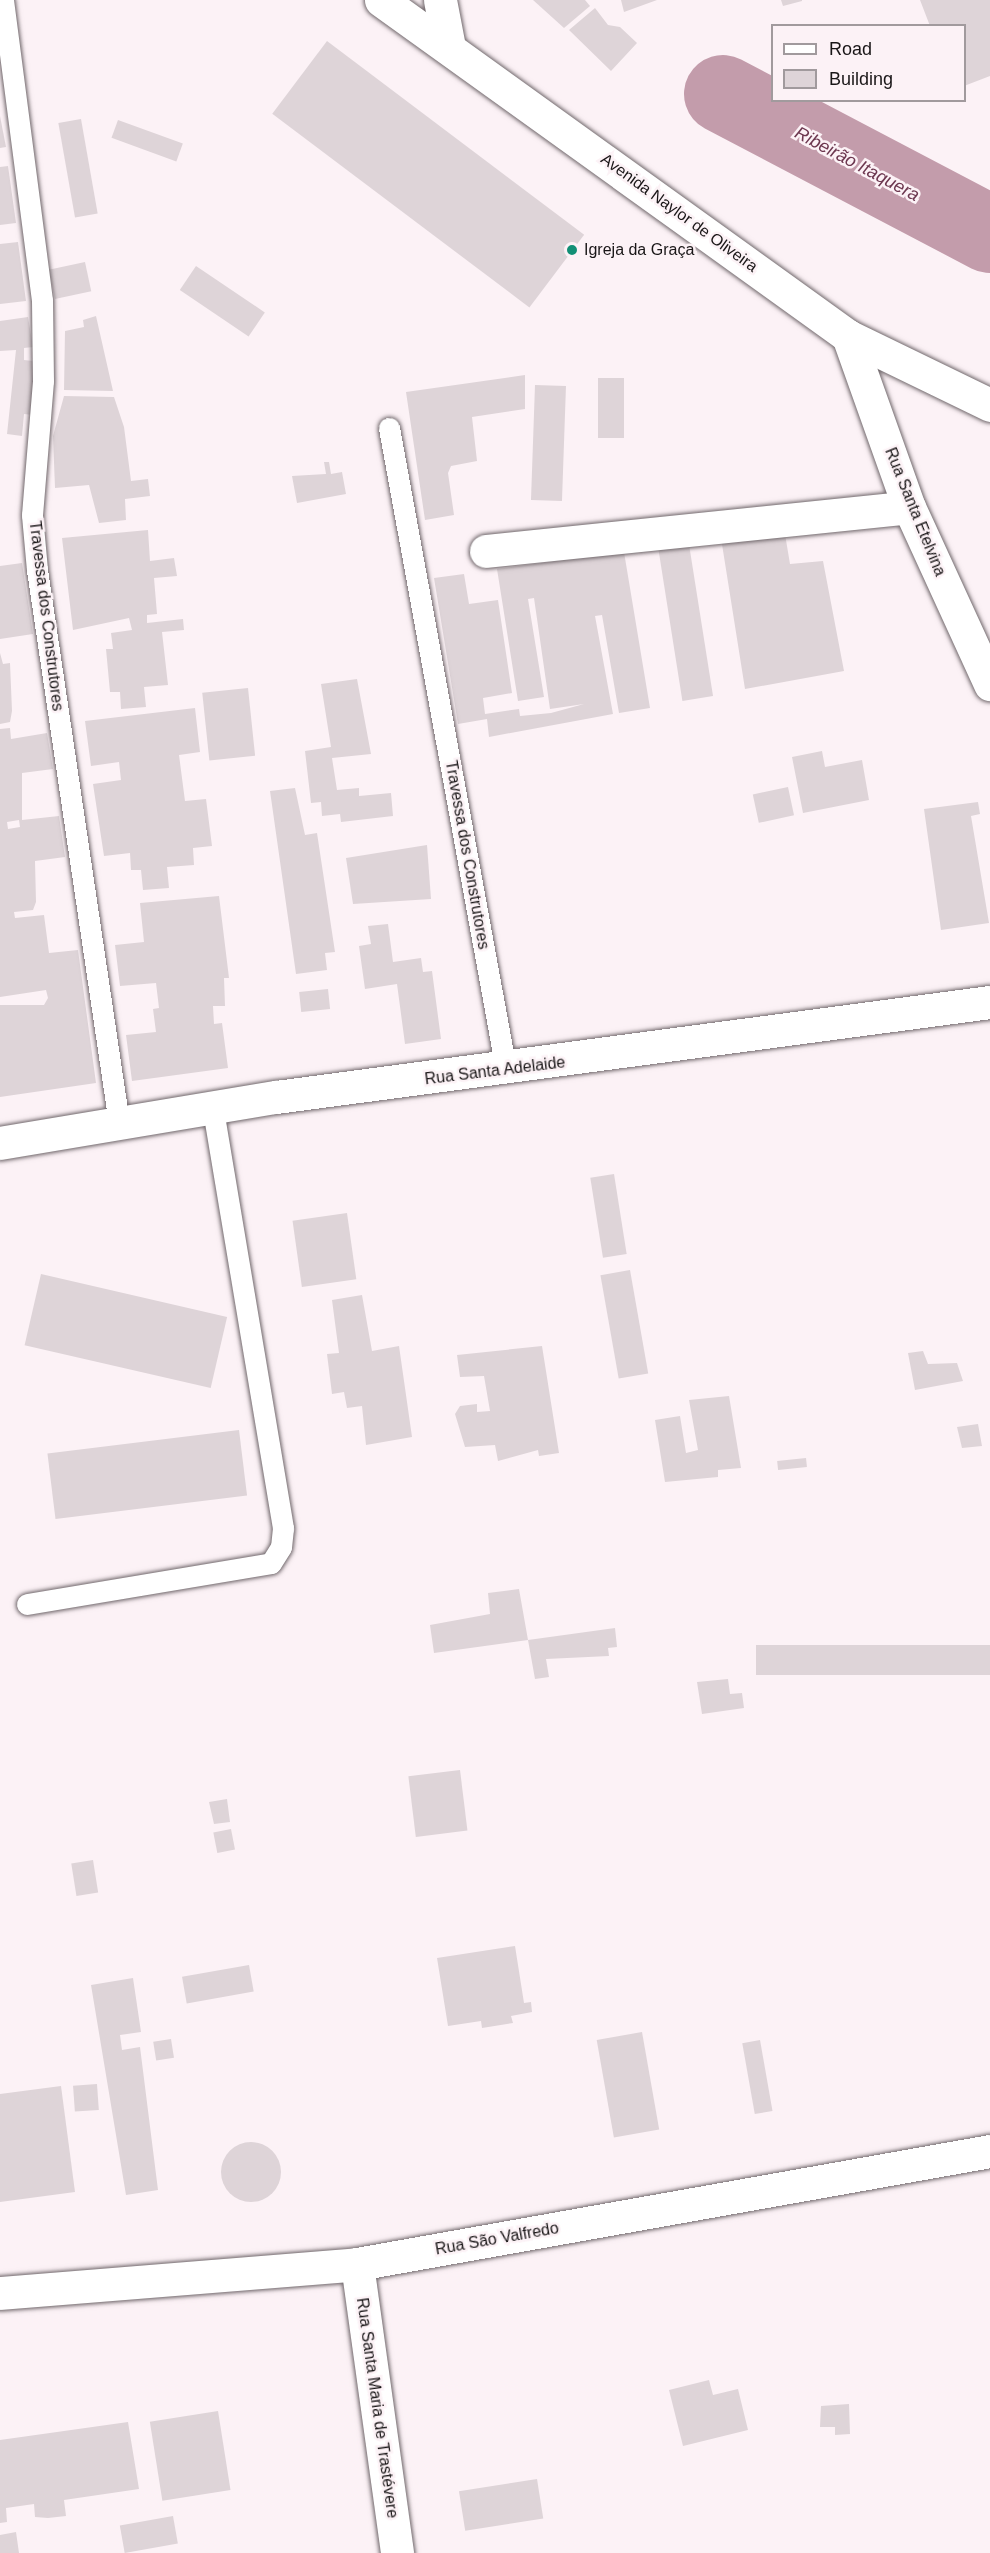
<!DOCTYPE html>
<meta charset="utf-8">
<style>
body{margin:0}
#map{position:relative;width:990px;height:2553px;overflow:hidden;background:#fcf2f6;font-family:Arial,sans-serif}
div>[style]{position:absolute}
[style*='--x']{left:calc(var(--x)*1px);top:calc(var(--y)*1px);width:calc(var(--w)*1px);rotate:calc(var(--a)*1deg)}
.river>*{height:78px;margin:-39px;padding:0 39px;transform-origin:39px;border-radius:39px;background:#c39cab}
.building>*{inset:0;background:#ded4d8;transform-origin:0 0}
.round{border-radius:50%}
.roads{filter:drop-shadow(0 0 2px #71686c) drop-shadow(0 0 2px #71686c)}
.lane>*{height:21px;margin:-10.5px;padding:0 10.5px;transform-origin:10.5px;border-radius:10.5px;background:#fff}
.street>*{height:33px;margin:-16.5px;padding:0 16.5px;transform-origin:16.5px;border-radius:16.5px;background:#fff}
.secondary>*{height:33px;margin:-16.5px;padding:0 16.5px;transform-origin:16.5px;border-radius:16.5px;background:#fff}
.dots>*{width:16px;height:16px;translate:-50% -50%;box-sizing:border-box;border:3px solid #fcf2f6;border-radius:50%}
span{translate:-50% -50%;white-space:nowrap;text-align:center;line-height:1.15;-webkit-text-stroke:5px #fcf2f6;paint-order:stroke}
.street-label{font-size:16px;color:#191617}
.poi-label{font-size:16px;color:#191617}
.left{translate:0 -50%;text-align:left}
.water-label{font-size:18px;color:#6d3850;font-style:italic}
.legend{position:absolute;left:771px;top:24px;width:195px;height:78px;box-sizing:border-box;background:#fcf2f6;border:2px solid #a19a9d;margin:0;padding:8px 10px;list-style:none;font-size:18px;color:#191617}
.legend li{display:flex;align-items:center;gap:12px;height:30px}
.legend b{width:30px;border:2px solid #a19a9d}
</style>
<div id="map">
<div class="river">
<i style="--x:723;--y:94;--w:301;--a:27.7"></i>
</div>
<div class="building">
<i style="clip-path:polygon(533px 0,585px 0,590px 6px,564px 28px)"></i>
<i style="clip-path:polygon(621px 0,657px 0,624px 12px)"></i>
<i style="clip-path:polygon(781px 0,802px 0,802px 1px,783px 6px)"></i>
<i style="clip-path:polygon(920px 0,990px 0,990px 76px,964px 86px,964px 26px,930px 26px)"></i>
<i style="clip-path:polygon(595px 8px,608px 25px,620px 27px,637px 43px,611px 71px,569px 30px)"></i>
<i style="left:327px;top:41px;width:322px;height:91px;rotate:37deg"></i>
<i style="clip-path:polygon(0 116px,6px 147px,0 148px)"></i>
<i style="left:81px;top:119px;width:96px;height:23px;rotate:80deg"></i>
<i style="left:118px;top:120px;width:69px;height:19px;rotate:20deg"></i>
<i style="clip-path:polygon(8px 166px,16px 223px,0 225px,0 167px)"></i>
<i style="clip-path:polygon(18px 242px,26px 301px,0 304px,0 244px)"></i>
<i style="left:85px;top:262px;width:30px;height:37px;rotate:78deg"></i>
<i style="left:196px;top:266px;width:83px;height:29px;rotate:34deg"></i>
<i style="clip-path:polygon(96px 316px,113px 391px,64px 390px,65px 331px,84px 327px,83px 320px)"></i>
<i style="clip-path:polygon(28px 317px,33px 347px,24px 348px,24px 360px,33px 361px,33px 415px,24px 414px,22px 436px,7px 434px,16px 350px,0 351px,0 321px)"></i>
<i style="clip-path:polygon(525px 375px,525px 409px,472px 417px,477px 461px,451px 466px,448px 473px,454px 515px,425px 520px,406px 392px)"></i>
<i style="left:598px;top:378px;width:26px;height:60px"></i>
<i style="left:535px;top:385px;width:31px;height:115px;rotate:2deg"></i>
<i style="clip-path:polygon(64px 396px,114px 397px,124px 427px,131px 481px,148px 479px,150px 496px,125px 499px,126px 520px,99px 523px,89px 485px,55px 488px,53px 436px)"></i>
<i style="clip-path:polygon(324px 462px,329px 462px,331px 474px,342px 472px,346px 494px,297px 503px,292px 476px,326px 474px)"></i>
<i style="clip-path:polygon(784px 528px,790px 564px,823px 561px,844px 671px,745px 689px,721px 538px)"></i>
<i style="clip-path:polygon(148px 530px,150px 561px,174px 558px,177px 576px,154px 578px,157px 614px,147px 615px,147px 623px,183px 619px,184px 630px,162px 632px,168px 685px,144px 687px,146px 707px,121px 709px,120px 692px,110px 692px,106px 649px,113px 649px,111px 633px,132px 630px,129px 618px,73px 630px,62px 538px)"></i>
<i style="left:688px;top:538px;width:160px;height:31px;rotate:81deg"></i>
<i style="clip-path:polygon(624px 552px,650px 708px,619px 713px,602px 615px,595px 616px,613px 714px,489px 737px,487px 719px,458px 724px,434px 578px,464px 574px,469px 604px,498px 600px,512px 693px,483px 698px,485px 714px,519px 709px,520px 716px,551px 713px,584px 704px,550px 709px,534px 598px,528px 599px,544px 697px,518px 701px,497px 569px)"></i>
<i style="clip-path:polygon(22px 563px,33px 634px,0 639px,0 566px)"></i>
<i style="clip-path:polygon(0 653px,3px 664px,10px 663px,12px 711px,10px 722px,0 724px)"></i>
<i style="clip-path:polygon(357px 679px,371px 754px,332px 758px,337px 790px,359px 788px,359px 796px,391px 793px,393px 816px,341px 822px,340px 814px,322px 816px,321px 802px,311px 803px,305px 751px,331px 747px,321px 684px)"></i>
<i style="left:248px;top:688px;width:68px;height:46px;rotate:84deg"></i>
<i style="clip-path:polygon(195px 708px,200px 752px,179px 755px,185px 801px,206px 799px,212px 846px,193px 848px,194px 865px,167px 867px,169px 888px,143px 890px,141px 870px,131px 870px,130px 853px,104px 856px,93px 784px,121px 780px,119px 762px,91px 766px,85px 721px)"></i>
<i style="clip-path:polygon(evenodd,10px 728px,11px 739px,47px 733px,53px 769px,22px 773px,22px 820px,59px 816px,65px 857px,35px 861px,36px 902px,33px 910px,14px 912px,15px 918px,44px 915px,49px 953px,78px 950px,96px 1083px,0 1097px,0 1005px,44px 1005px,48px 998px,46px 990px,0 997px,0 729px,10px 728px,19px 820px,20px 827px,8px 829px,7px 822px,19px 820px)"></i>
<i style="clip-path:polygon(822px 751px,825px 767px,862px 760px,869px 800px,803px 813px,792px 757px)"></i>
<i style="left:788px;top:787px;width:29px;height:36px;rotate:78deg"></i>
<i style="clip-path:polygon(295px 788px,305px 835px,317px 833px,335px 952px,325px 953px,327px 970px,296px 974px,270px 791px)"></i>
<i style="clip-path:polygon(978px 802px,980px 814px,971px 816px,989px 923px,941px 930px,924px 809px)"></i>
<i style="clip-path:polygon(427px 845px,431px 899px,353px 904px,346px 858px)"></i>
<i style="clip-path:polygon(219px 896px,229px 978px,224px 978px,225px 1006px,213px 1006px,214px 1024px,222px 1023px,228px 1068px,132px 1081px,126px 1035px,156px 1032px,153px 1009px,159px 1008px,156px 983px,120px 986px,115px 945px,144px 942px,140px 903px)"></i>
<i style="clip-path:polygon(388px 924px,393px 962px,421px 958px,423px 972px,432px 971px,441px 1039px,405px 1044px,397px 984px,365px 989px,359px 946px,371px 944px,368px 926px)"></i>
<i style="left:328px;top:989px;width:20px;height:29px;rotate:84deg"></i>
<i style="left:614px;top:1174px;width:81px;height:24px;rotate:81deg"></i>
<i style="left:347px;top:1213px;width:67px;height:55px;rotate:82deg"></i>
<i style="left:630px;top:1270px;width:105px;height:30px;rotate:80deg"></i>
<i style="left:41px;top:1274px;width:191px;height:73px;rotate:13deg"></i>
<i style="clip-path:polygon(362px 1295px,372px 1351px,399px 1346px,412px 1437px,366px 1445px,362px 1406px,347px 1408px,344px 1392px,332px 1394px,327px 1354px,339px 1353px,332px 1300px)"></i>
<i style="clip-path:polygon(542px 1346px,559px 1453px,539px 1456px,538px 1450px,498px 1461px,495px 1445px,465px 1447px,455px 1414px,460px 1406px,477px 1404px,477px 1412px,490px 1411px,484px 1376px,460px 1377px,457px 1355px)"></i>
<i style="clip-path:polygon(923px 1351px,928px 1364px,957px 1363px,963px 1381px,915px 1390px,908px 1353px)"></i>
<i style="clip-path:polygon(729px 1396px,741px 1468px,718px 1470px,718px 1477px,665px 1482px,655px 1420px,680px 1416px,686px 1453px,698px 1450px,689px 1400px)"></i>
<i style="clip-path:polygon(978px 1424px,982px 1446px,962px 1448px,957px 1427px)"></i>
<i style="left:239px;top:1430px;width:66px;height:193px;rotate:83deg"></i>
<i style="left:806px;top:1458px;width:9px;height:29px;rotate:84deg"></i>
<i style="clip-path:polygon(519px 1589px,528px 1640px,434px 1653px,430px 1625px,490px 1614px,488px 1593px)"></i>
<i style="clip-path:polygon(615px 1628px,617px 1647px,608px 1648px,609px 1656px,546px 1659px,549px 1677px,535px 1679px,528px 1640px)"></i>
<i style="left:990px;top:1645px;width:30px;height:234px;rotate:90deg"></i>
<i style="clip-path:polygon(728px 1679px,730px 1694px,742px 1693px,744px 1708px,702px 1714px,697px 1682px)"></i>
<i style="left:460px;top:1770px;width:61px;height:52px;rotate:83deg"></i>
<i style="clip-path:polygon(227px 1799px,230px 1822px,214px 1824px,209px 1802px)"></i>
<i style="left:231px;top:1829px;width:21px;height:18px;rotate:79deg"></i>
<i style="left:93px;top:1860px;width:33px;height:22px;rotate:81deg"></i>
<i style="clip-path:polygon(515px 1946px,524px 2003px,531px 2002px,532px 2012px,511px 2016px,513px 2023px,482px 2028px,481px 2021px,448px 2026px,437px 1958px)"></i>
<i style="left:249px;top:1965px;width:27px;height:68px;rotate:80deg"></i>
<i style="clip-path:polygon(133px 1978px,141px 2032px,120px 2035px,122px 2050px,140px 2047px,158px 2190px,126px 2195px,91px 1985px)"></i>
<i style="left:642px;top:2032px;width:99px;height:46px;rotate:80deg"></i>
<i style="left:171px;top:2039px;width:19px;height:18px;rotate:81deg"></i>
<i style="left:760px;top:2040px;width:72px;height:18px;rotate:80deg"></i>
<i style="left:97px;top:2084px;width:26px;height:24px;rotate:86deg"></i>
<i style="clip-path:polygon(61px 2086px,75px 2192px,0 2202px,0 2094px)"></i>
<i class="round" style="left:221px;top:2142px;width:60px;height:60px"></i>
<i style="clip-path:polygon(709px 2380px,713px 2395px,738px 2389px,748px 2430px,683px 2446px,669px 2390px)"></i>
<i style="clip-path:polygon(849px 2404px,850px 2434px,835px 2435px,835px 2427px,820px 2427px,821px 2406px)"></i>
<i style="left:218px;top:2411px;width:80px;height:69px;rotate:81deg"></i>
<i style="clip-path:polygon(128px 2422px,139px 2489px,64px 2500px,66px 2516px,48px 2518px,35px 2517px,34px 2504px,6px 2508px,7px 2522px,0 2523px,0 2440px)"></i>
<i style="left:537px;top:2479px;width:40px;height:79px;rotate:81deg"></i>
<i style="left:173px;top:2516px;width:28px;height:54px;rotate:80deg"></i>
<i style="clip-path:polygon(16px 2532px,19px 2553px,0 2553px,0 2535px)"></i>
</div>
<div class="roads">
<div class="lane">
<i style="--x:3;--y:0;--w:303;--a:82.6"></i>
<i style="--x:42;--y:300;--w:81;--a:89.3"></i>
<i style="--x:43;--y:381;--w:134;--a:94.7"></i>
<i style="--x:32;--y:515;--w:55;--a:84.8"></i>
<i style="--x:37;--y:570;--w:559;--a:81.57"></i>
<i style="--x:389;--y:428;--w:653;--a:79.67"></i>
<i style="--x:27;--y:1604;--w:247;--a:-9.5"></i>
<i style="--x:271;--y:1563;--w:19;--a:-58"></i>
<i style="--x:281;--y:1547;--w:19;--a:-84"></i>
<i style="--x:283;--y:1528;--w:426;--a:-99.5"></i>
</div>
<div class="street">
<i style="--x:381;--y:0;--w:575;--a:35.73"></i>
<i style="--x:848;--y:336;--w:158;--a:25.9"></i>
<i style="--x:848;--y:336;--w:182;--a:70.4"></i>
<i style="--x:909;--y:507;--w:195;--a:65.4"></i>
<i style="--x:486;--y:551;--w:425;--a:-5.9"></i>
<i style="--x:0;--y:1143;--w:280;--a:-9.5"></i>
<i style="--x:276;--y:1097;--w:720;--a:-7.58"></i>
<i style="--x:357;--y:2264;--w:292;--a:82.1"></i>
<i style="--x:0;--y:2293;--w:358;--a:-4.6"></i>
<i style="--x:357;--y:2264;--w:643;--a:-10.12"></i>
</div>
<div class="secondary">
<i style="--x:440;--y:0;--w:48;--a:79.2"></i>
</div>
</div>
<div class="dots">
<i style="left:572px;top:250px;background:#118f75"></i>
</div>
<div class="street-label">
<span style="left:679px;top:213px;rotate:36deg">Avenida Naylor de Oliveira</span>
<span style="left:915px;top:512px;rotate:68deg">Rua Santa Etelvina</span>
<span style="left:46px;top:616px;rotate:83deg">Travessa dos Construtores</span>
<span style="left:467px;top:855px;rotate:80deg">Travessa dos Construtores</span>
<span style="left:495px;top:1071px;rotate:-7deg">Rua Santa Adelaide</span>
<span style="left:497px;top:2239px;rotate:-10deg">Rua São Valfredo</span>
<span style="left:377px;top:2408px;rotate:82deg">Rua Santa Maria de Trastévere</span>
</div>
<div class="poi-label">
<span class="left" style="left:584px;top:250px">Igreja da Graça</span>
</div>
<div class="water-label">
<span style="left:857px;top:164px;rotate:28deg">Ribeirão Itaquera</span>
</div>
<ul class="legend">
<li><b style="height:8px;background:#fff"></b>Road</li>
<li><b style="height:16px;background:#ded4d8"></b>Building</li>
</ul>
</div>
